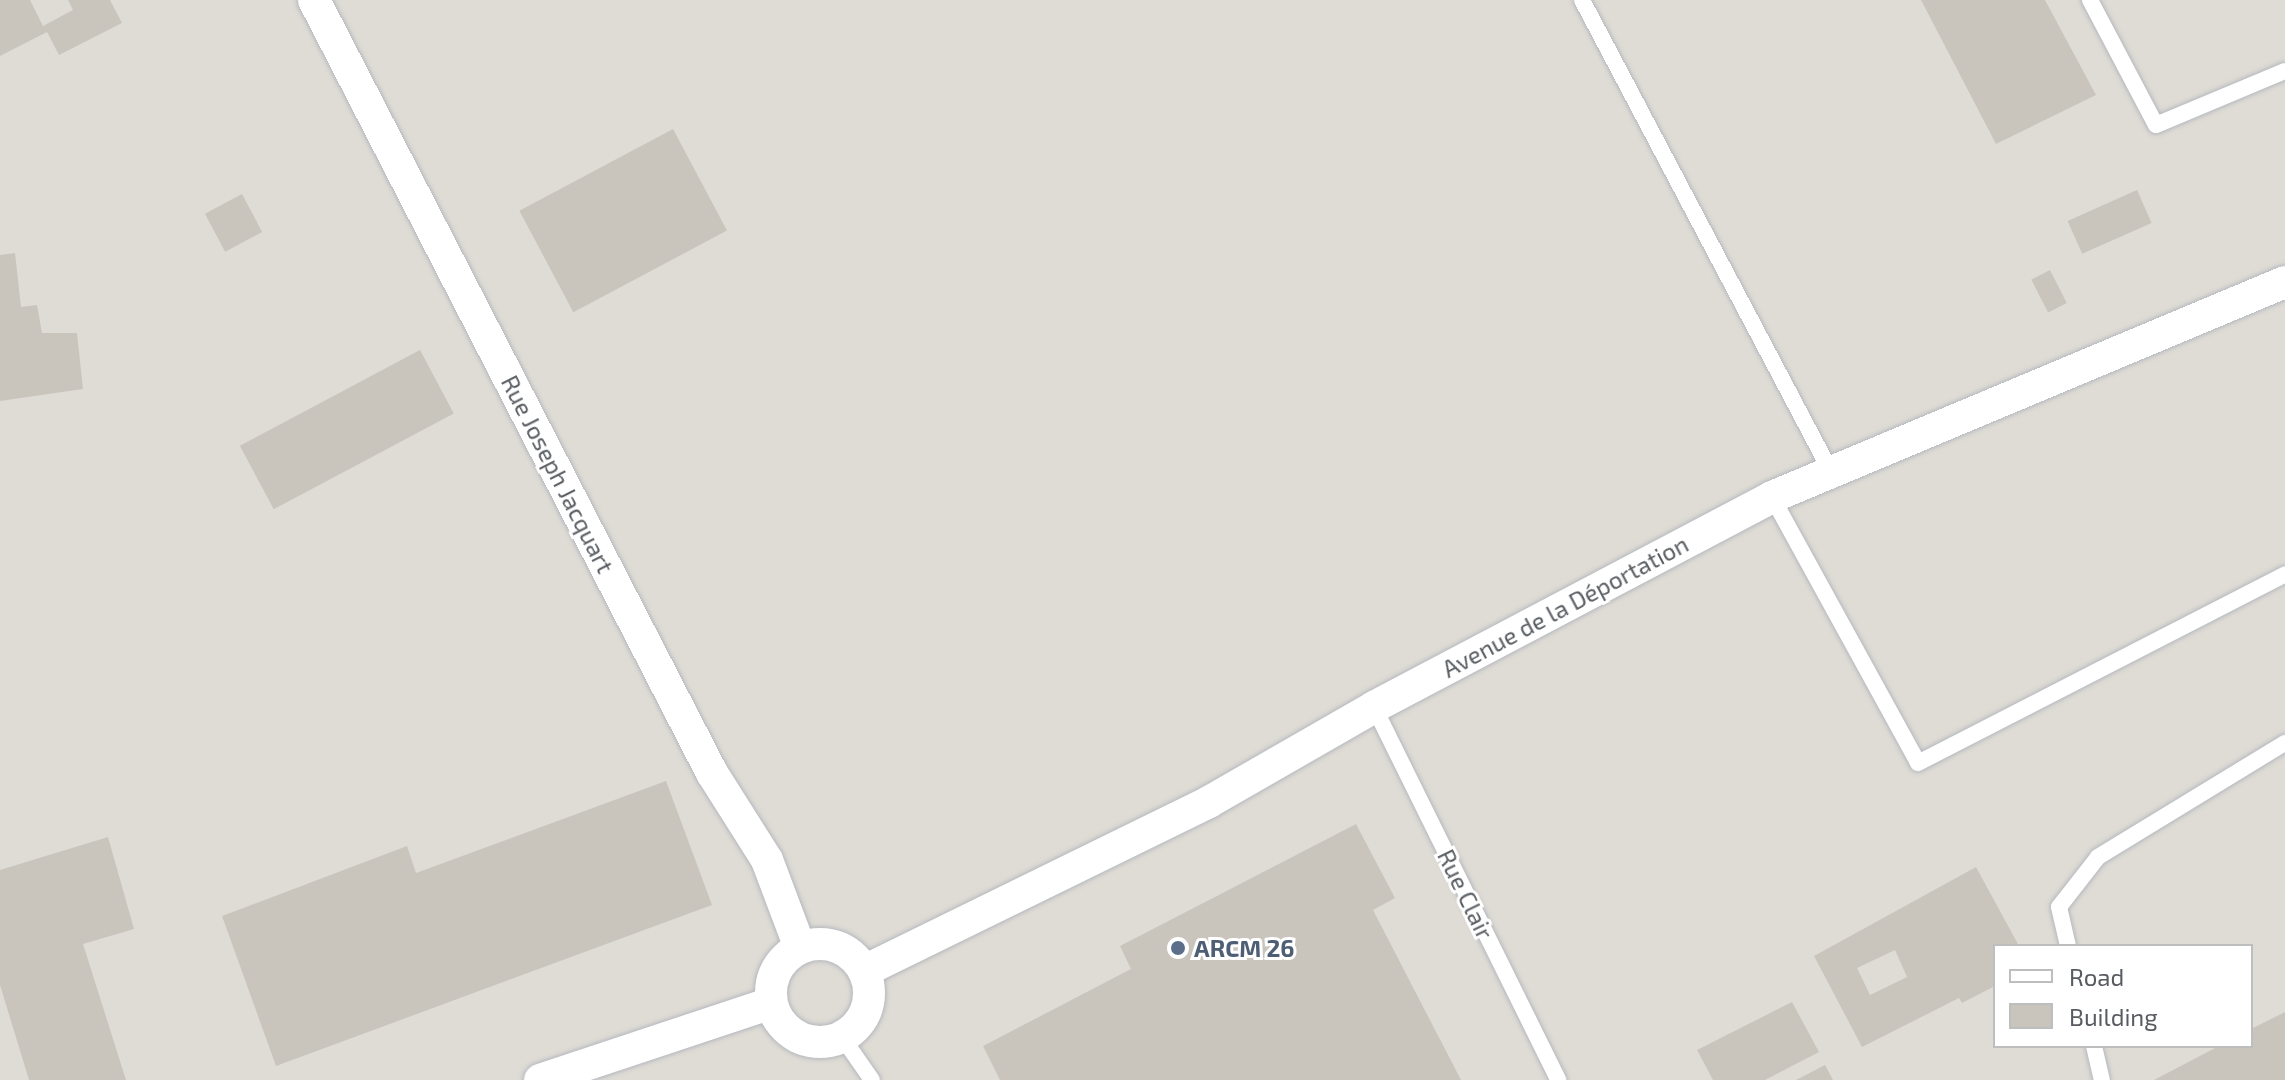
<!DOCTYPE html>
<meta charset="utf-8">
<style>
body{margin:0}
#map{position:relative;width:2285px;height:1080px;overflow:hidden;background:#ede9de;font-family:"Exo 2",sans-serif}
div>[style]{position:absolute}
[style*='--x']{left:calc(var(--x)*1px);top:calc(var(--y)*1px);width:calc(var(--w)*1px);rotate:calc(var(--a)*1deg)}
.industrial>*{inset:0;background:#dfdcd6}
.building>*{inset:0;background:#c9c5bd;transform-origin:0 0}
.roads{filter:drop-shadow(0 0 2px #b5b8bd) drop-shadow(0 0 2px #b5b8bd)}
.lane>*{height:16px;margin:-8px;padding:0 8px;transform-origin:8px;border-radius:8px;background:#fff}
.street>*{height:32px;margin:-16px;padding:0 16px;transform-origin:16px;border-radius:16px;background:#fff}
.street>.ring{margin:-16px;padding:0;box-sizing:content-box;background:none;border:32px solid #fff;border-radius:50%}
.dots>*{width:22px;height:22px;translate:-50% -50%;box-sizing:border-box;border:4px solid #fff;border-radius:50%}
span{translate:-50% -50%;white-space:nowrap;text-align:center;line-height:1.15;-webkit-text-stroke:6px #fff;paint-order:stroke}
.street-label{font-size:24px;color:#585c61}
.service-label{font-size:24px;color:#4e5e75;font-weight:700}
.left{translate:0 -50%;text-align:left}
.legend{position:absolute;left:1993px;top:944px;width:260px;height:104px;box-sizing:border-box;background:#fff;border:2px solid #bcbec0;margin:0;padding:10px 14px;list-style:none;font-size:24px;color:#585c61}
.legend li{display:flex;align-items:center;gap:16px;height:40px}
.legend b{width:40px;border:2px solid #bcbec0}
</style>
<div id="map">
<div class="industrial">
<i style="clip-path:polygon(evenodd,0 0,2285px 0,2285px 1080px,0 1080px,0 0,1995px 946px,2251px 946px,2251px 1046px,1995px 1046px,1995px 946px)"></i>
</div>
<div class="building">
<i style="clip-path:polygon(0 0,30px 0,43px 26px,73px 10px,68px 0,110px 0,122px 23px,59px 55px,47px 32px,0 56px)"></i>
<i style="clip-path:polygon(1921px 0,2045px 0,2096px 95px,1996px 144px)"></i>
<i style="left:673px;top:129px;width:115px;height:174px;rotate:62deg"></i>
<i style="left:2137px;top:190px;width:36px;height:76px;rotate:66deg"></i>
<i style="left:242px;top:194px;width:43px;height:42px;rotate:62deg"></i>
<i style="clip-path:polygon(15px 253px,21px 307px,37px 305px,42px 333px,77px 333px,83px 389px,0 401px,0 255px)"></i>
<i style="left:2050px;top:270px;width:37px;height:21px;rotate:63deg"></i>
<i style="left:420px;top:350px;width:72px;height:204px;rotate:62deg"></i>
<i style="clip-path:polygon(666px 781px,712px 905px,276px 1066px,222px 916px,407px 846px,416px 873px)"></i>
<i style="clip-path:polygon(1356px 824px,1395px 898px,1373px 910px,1461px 1080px,1000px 1080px,983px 1046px,1131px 969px,1120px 946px)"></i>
<i style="clip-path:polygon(108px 837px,134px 929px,83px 944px,126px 1080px,29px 1080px,0 985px,0 870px)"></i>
<i style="clip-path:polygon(evenodd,1976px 867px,2019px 946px,1995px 946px,1995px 986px,1962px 1003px,1959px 998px,1862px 1047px,1814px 956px,1976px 867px,1895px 950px,1907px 977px,1870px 995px,1857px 968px,1895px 950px)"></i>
<i style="clip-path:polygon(1792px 1002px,1819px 1052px,1765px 1080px,1713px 1080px,1697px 1050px)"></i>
<i style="clip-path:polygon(2285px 1012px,2285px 1080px,2154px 1080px,2219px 1046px,2251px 1046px,2251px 1029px)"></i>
<i style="clip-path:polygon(1825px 1065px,1833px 1080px,1796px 1080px)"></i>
</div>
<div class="roads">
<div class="lane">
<i style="--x:1582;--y:0;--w:531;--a:62.18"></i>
<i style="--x:2090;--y:0;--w:141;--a:62.2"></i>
<i style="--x:2156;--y:125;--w:140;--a:-22.7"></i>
<i style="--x:1772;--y:497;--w:303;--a:61.2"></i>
<i style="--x:1918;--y:763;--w:413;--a:-27.2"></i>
<i style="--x:1374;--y:707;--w:416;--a:63.7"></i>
<i style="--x:2068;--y:946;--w:40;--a:-103"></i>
<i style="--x:2059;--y:907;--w:63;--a:-52"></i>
<i style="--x:2098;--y:857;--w:219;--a:-31.4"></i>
<i style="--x:842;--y:1037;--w:52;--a:55.1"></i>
<i style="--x:2094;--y:1046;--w:35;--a:77"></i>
</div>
<div class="street">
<i style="--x:314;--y:0;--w:869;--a:62.76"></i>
<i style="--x:712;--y:773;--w:103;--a:57.7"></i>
<i style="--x:767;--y:860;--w:94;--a:69.4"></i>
<i class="ring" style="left:771px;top:944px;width:66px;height:66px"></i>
<i style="--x:864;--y:971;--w:384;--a:-26.1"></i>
<i style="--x:1209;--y:802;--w:190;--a:-29.9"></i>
<i style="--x:1374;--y:707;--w:450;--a:-27.8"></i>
<i style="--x:1772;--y:497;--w:556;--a:-22.74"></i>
<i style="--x:540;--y:1080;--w:243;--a:-18.4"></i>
</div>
</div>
<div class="dots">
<i style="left:1178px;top:948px;background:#5c6f8a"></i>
</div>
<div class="street-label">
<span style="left:558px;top:474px;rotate:63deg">Rue Joseph Jacquart</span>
<span style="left:1565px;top:606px;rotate:-28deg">Avenue de la Déportation</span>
<span style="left:1466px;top:894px;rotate:64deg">Rue Clair</span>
</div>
<div class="service-label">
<span class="left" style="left:1194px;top:948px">ARCM 26</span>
</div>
<ul class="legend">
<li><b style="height:10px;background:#fff"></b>Road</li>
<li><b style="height:22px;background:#c9c5bd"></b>Building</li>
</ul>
</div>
